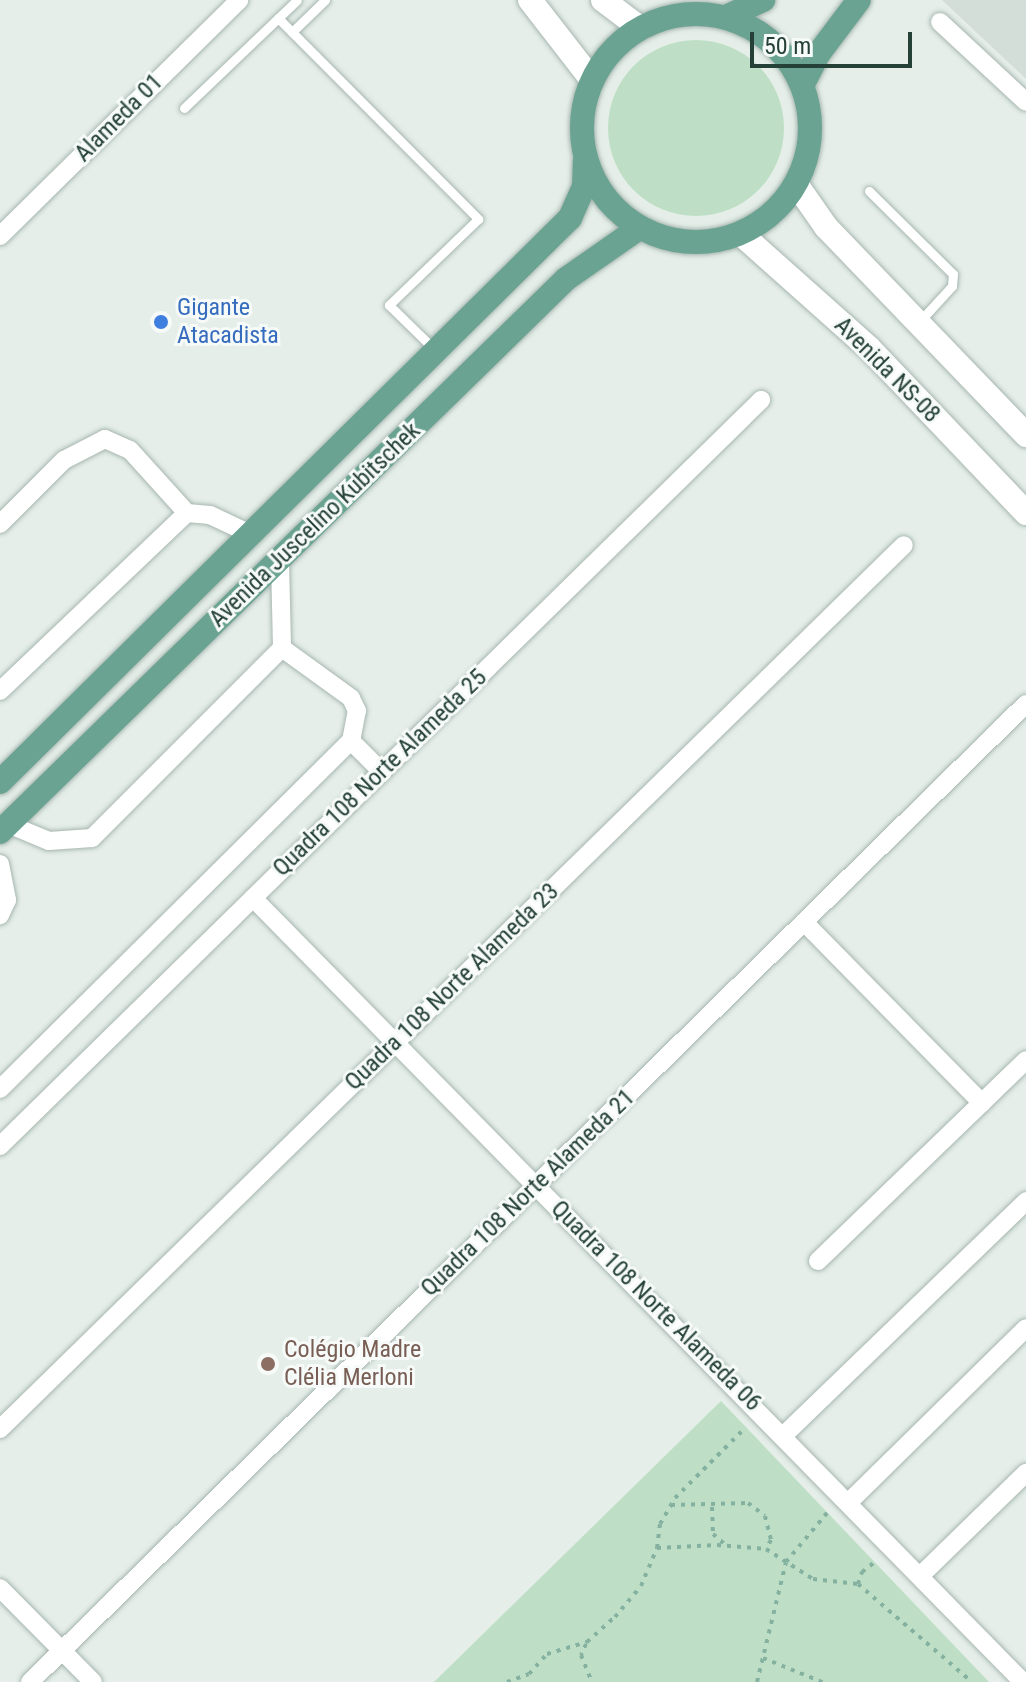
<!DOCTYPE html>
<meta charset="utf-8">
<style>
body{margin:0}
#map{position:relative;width:1026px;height:1682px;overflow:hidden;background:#e5eee9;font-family:"Roboto Condensed",sans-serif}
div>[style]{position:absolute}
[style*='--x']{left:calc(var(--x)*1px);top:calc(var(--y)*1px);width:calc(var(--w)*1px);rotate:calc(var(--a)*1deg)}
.built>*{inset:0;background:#d3ded8}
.green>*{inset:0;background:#bedfc5}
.round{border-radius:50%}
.path>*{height:4px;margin-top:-2px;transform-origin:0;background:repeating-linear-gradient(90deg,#85b1a1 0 4px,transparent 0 10px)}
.roads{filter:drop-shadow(0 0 2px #a7b6b0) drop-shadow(0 0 2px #a7b6b0)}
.lane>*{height:9px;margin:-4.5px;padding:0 4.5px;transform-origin:4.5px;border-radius:4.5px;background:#fff}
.street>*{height:18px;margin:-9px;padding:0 9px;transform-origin:9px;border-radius:9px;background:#fff}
.secondary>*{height:24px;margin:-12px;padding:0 12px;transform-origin:12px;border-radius:12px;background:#fff}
.primary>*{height:24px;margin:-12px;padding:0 12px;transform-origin:12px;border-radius:12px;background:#6aa391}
.primary>.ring{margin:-12px;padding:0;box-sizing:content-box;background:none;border:24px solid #6aa391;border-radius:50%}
.dots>*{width:22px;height:22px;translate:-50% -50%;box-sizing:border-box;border:4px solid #f6faf8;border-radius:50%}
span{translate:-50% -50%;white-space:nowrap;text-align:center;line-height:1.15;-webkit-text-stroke:6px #f6faf8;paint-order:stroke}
.street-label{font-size:24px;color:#244037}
.shop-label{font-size:24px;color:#366cbe}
.left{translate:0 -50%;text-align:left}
.education-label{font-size:24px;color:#785e54}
.scale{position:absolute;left:750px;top:32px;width:162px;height:36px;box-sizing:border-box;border:4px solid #244037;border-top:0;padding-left:10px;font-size:24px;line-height:28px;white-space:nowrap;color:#244037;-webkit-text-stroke:6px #f6faf8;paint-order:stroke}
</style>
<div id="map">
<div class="built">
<i style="clip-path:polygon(942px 0,1026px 0,1026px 79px)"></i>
</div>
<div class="green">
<i class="round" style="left:608px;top:40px;width:176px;height:176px"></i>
<i style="clip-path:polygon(721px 1401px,989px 1682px,434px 1682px)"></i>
</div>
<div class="path">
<i style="--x:671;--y:1505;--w:77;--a:-1.5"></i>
<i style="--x:748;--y:1503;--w:21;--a:37"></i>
<i style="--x:765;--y:1516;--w:25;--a:76"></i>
<i style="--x:771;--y:1540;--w:10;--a:119"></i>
<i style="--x:712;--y:1507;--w:27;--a:88"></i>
<i style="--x:713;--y:1534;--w:18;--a:41"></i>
<i style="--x:657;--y:1548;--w:24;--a:-83"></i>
<i style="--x:660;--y:1524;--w:30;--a:-60"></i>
<i style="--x:675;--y:1498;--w:99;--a:-45"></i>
<i style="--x:858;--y:1584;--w:13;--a:-72"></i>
<i style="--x:862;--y:1572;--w:16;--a:-38"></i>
<i style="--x:586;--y:1644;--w:12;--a:114"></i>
<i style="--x:581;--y:1655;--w:29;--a:68"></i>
<i style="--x:763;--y:1658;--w:64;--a:22.1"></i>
<i style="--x:507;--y:1682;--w:23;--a:-20"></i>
<i style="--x:529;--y:1674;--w:27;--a:-48"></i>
<i style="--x:547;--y:1654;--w:42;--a:-16.7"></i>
<i style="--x:587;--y:1642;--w:38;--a:-42"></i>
<i style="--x:615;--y:1617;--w:40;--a:-50"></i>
<i style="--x:641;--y:1586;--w:41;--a:-67.2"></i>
<i style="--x:657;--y:1548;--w:60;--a:-2.9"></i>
<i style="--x:717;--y:1545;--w:49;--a:4.7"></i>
<i style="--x:766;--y:1549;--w:56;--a:32.6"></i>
<i style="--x:813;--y:1579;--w:45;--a:6.3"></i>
<i style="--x:858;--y:1584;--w:150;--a:40.7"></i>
<i style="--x:757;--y:1682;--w:123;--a:-76.4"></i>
<i style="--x:786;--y:1562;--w:64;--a:-50.1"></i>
</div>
<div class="roads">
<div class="lane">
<i style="--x:278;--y:18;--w:284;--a:45.1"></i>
<i style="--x:478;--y:219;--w:124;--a:136"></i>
<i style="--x:389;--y:305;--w:64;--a:44.4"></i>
<i style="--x:292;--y:32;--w:46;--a:-44.1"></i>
<i style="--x:184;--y:108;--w:156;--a:-43.7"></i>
<i style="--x:869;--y:191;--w:118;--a:44.7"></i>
<i style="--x:953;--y:274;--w:12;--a:95"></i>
<i style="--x:952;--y:286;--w:49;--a:132.5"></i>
</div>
<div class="street">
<i style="--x:940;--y:22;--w:117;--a:42.9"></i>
<i style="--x:0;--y:236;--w:336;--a:-44.6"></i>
<i style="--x:0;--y:524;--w:91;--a:-45"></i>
<i style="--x:64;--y:460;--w:46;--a:-27.1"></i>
<i style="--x:105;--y:439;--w:27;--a:24"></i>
<i style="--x:130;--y:450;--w:85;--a:47.9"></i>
<i style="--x:187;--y:513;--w:23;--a:5"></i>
<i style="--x:210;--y:515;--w:42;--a:25.3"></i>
<i style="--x:0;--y:691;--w:258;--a:-43.6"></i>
<i style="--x:351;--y:741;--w:44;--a:45"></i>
<i style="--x:8;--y:824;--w:44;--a:22.5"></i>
<i style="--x:49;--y:841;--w:43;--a:-4"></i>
<i style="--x:92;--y:838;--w:269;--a:-45"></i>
<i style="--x:282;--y:648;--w:89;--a:-91.3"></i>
<i style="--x:0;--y:864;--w:37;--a:79"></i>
<i style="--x:7;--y:900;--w:17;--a:115"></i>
<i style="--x:253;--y:898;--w:1099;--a:45.52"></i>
<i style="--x:804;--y:922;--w:254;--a:45.5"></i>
<i style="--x:0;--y:1089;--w:494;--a:-44.8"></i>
<i style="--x:351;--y:741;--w:31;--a:-79"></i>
<i style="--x:357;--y:711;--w:14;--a:-115"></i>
<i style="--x:351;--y:698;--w:85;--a:-144.1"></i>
<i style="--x:0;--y:1146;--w:1066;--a:-44.43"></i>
<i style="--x:818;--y:1261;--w:289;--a:-44"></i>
<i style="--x:0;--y:1429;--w:1264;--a:-44.36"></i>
<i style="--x:784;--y:1435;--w:337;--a:-44"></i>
<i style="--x:849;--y:1502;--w:248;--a:-44.5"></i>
<i style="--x:920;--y:1576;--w:148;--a:-44.2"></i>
<i style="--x:0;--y:1588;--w:132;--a:45.3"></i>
<i style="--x:30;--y:1682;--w:1396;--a:-44.48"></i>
</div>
<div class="secondary">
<i style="--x:530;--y:0;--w:101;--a:52.2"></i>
<i style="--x:603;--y:0;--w:46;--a:37.1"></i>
<i style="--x:796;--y:184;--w:52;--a:55.1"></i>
<i style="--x:826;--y:227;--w:289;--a:46.1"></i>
<i style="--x:741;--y:234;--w:171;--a:41.7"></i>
<i style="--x:869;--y:348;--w:228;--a:46.4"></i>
</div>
<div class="primary">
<i class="ring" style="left:582px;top:14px;width:204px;height:204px"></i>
<i style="--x:726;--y:17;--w:41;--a:-24.7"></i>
<i style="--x:803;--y:84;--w:35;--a:-63"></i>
<i style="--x:819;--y:53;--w:66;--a:-53"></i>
<i style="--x:0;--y:782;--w:802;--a:-44.7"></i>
<i style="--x:570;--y:218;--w:34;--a:-66"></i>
<i style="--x:584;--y:187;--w:26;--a:-88"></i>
<i style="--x:0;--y:832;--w:791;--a:-44.33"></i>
<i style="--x:566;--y:279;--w:89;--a:-34.9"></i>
</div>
</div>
<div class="dots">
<i style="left:161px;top:322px;background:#3f7fe0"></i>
<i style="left:268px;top:1364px;background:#8d6e63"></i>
</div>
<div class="street-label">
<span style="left:119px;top:118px;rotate:-45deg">Alameda 01</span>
<span style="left:887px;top:370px;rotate:45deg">Avenida NS-08</span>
<span style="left:315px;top:525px;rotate:-44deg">Avenida Juscelino Kubitschek</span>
<span style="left:380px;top:773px;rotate:-44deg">Quadra 108 Norte Alameda 25</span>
<span style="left:452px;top:987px;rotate:-44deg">Quadra 108 Norte Alameda 23</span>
<span style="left:528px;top:1193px;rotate:-44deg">Quadra 108 Norte Alameda 21</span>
<span style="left:656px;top:1306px;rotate:45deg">Quadra 108 Norte Alameda 06</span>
</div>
<div class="shop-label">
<span class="left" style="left:177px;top:322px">Gigante<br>Atacadista</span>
</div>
<div class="education-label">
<span class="left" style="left:284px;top:1364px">Colégio Madre<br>Clélia Merloni</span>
</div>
<div class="scale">50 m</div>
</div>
